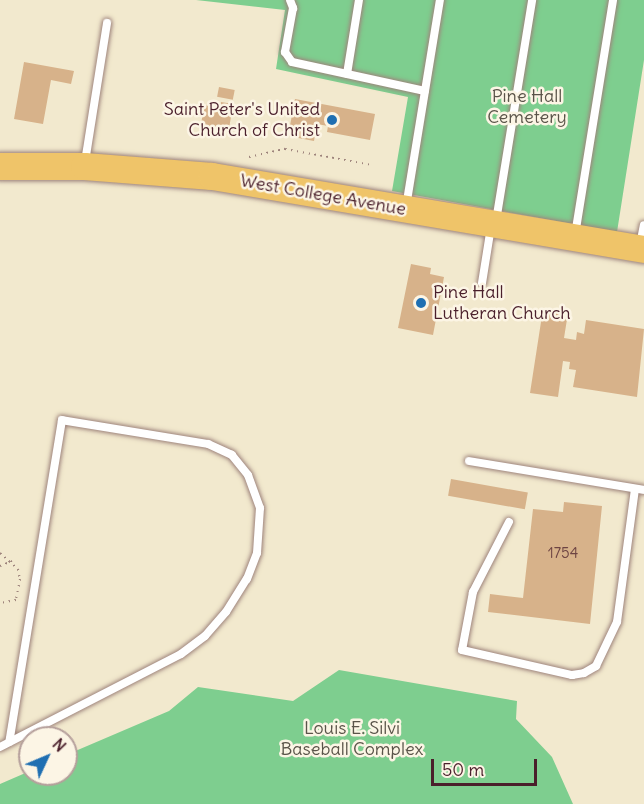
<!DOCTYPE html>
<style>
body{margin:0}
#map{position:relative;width:644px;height:804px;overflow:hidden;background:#f2e9ce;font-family:Delius,sans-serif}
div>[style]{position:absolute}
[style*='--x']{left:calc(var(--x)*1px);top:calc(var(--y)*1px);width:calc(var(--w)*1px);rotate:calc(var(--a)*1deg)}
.green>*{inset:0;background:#7ece8f}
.building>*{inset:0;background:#d7b28a;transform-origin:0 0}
.path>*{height:2px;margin-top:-1px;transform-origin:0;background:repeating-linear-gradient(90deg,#9e847c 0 1.5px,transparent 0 6px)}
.roads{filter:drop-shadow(0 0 2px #9e847c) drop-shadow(0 0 2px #9e847c)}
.lane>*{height:8px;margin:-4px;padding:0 4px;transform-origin:4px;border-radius:4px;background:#fff}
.primary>*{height:27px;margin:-13.5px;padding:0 13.5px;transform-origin:13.5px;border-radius:13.5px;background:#efc469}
.dots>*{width:16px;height:16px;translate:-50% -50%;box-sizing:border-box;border:3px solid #fcf5e5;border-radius:50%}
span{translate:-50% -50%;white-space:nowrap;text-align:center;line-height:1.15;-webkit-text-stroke:5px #fcf5e5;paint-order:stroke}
.number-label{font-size:15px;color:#6d4443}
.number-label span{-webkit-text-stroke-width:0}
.park-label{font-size:18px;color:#5a5449}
.poi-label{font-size:18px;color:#4a1f2b}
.right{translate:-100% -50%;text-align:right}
.left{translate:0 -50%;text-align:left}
.street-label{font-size:18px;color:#4a1f2b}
.north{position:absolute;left:18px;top:726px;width:60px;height:60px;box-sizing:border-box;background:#fcf5e5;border:2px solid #b59f9b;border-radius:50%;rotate:46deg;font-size:16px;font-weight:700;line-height:24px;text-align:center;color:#4a1f2b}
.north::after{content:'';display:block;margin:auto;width:21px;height:27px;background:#1f6fb2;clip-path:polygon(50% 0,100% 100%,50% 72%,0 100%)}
.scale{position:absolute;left:431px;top:759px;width:106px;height:27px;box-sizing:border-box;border:3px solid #4a1f2b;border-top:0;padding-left:8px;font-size:18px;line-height:21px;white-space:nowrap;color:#4a1f2b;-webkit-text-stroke:4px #fcf5e5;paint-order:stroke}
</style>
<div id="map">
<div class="green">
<i style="clip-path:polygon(196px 0,644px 0,644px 60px,617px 232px,392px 191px,408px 97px,276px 69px,285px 10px)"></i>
<i style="clip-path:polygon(339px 670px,517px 701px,516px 719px,552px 757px,573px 804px,0 804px,0 784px,30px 771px,66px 774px,66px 755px,169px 711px,198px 687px,293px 701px)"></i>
</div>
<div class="building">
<i style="clip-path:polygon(24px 62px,74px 71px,71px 84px,51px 80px,43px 124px,14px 119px)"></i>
<i style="left:219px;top:87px;width:16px;height:10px;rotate:11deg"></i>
<i style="clip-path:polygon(295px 99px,375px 114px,370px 140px,327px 132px,328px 126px,317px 124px,314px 141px,288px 136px)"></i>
<i style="clip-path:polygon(221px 102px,233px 104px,229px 129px,201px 125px,204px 105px,220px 108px)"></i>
<i style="clip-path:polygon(411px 264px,431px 268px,430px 274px,444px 277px,433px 335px,398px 328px)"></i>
<i style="clip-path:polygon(543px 309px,568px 313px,564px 338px,576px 340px,577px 332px,584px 334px,586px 320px,644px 329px,637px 397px,573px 387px,576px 370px,569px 369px,570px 362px,563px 361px,558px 397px,530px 393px)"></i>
<i style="left:451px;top:479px;width:78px;height:17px;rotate:10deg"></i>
<i style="clip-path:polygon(564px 502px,602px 506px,590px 624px,488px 612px,490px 594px,523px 598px,533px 509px,563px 512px)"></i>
</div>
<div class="path">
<i style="--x:249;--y:157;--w:37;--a:-13"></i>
<i style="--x:285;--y:149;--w:88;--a:10.4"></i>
<i style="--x:0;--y:553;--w:24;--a:42"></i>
<i style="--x:18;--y:569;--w:10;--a:79"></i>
<i style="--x:20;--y:579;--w:21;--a:101"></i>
<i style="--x:16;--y:600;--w:16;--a:169"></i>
<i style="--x:0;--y:566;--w:13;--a:-23"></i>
</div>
<div class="roads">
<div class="lane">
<i style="--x:290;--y:0;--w:9;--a:69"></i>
<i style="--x:293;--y:8;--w:45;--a:100.3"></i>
<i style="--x:285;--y:52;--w:12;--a:55"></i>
<i style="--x:292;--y:62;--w:136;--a:12.3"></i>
<i style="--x:347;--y:74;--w:75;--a:-80.8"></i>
<i style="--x:85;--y:162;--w:141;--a:-81"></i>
<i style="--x:406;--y:207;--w:210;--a:-80.7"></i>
<i style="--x:496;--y:221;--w:224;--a:-80.7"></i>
<i style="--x:575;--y:235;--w:238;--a:-80.8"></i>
<i style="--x:640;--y:245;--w:20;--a:-79"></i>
<i style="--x:482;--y:283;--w:57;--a:-80.9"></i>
<i style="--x:469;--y:461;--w:177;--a:9.4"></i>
<i style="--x:509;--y:522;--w:79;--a:117.2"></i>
<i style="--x:473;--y:592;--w:59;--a:100.7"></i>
<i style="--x:462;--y:650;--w:113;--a:12.8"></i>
<i style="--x:572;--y:675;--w:12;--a:-9"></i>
<i style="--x:584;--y:673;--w:14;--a:-30"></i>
<i style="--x:596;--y:666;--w:49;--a:-64.5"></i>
<i style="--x:617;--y:622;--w:134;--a:-82.3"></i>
<i style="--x:0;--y:747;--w:203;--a:-27.2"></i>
<i style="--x:181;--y:654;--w:30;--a:-37"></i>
<i style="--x:205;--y:636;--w:32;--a:-49"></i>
<i style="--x:226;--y:612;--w:39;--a:-58"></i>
<i style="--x:247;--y:579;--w:28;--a:-69"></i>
<i style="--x:257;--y:553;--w:45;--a:-86.2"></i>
<i style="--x:260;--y:508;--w:35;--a:-110"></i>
<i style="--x:248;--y:475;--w:26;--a:-129"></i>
<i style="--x:232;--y:455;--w:26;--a:-155"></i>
<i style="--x:208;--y:444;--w:148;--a:-170.7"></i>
<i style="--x:62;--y:420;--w:326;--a:99.3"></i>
</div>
<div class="primary">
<i style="--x:0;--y:166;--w:84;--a:0"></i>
<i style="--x:84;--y:166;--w:128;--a:4.5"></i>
<i style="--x:212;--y:176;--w:438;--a:9.6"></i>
</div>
</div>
<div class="dots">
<i style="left:332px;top:120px;background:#1f6fb2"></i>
<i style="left:421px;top:303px;background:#1f6fb2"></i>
</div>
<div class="number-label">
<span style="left:563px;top:553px">1754</span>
</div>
<div class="park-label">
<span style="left:527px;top:107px">Pine Hall<br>Cemetery</span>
<span style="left:352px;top:739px">Louis E. Silvi<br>Baseball Complex</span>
</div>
<div class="poi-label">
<span class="right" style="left:320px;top:120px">Saint Peter's United<br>Church of Christ</span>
<span class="left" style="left:433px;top:303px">Pine Hall<br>Lutheran Church</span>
</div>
<div class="street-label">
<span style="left:323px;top:195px;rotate:10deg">West College Avenue</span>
</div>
<div class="north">N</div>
<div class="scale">50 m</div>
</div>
